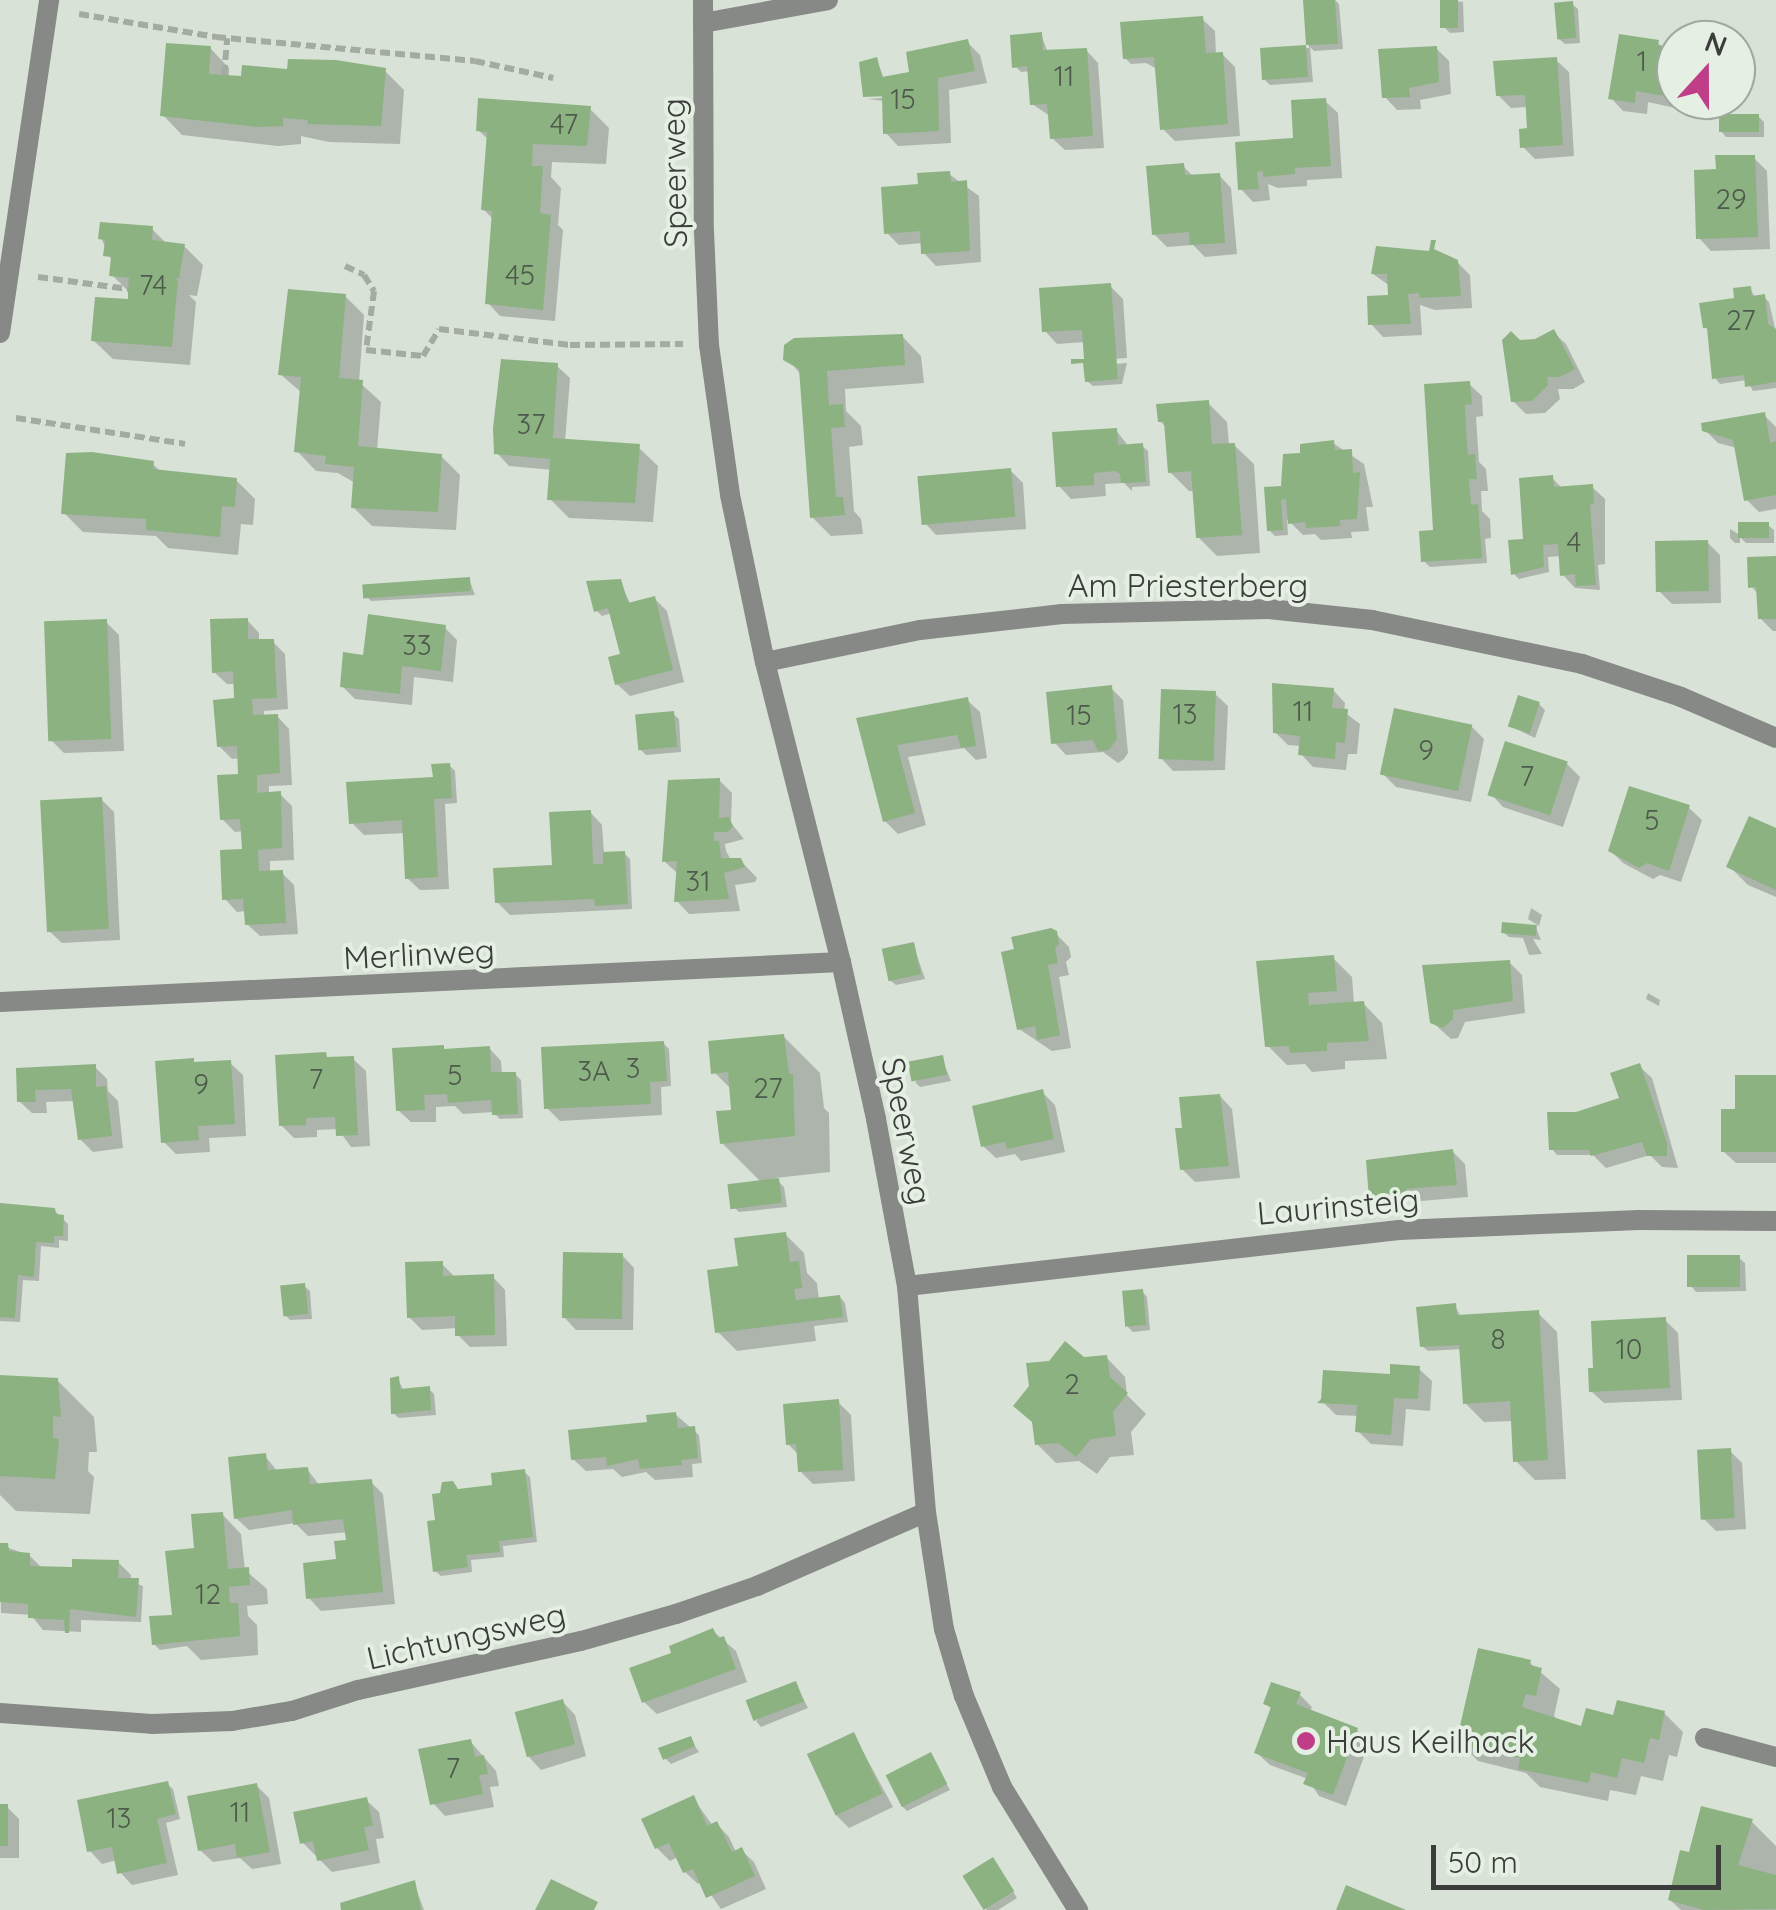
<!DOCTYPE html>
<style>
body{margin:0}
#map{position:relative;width:1776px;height:1910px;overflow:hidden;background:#d9e2d7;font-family:Quicksand,sans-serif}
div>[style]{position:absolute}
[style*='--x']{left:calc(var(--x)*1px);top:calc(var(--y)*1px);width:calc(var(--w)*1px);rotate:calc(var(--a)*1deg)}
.shadow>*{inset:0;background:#0003}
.building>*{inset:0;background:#8cb282;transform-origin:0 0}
.path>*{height:6px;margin-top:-3px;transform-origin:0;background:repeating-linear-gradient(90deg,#a4aba2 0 10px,transparent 0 15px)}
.lane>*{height:20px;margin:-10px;padding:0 10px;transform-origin:10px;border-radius:10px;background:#868985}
.street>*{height:20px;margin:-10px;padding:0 10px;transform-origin:10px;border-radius:10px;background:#868985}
.dots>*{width:28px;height:28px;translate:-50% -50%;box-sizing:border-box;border:5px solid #e6efe4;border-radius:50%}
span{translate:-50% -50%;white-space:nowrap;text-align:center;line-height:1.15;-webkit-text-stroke:8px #e6efe4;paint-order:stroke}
.number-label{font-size:28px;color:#4e5a4b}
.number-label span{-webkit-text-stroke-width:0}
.street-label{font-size:32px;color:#3a3d39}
.poi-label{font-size:32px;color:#3a3d39}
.left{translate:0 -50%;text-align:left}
.north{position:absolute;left:1656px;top:20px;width:100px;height:100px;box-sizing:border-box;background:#e6efe4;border:2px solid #a1a8a0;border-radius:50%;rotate:21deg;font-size:28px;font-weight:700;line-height:40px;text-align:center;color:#3a3d39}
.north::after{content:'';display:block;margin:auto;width:35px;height:45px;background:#bf3e87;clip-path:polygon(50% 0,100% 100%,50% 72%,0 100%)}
.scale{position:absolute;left:1431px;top:1845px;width:290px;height:45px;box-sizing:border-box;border:5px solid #3a3d39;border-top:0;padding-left:12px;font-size:30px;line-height:35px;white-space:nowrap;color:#3a3d39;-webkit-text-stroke:8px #e6efe4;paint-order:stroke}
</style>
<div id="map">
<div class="shadow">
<i style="clip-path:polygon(1335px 0,1339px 4px,1343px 49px,1314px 51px,1310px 47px,1313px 82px,1270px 85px,1264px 79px,1263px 51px,1309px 48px,1305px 1px)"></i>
<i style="clip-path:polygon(1443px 0,1463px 2px,1464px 32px,1450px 33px,1444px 27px)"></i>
<i style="clip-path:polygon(1572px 4px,1578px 9px,1580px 43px,1565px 44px,1559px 39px)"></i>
<i style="clip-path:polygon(1202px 19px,1215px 31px,1216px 55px,1222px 54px,1235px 67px,1240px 136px,1175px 141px,1162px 128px,1157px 69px,1146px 63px,1131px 64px,1125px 58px)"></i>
<i style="clip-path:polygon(1041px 34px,1048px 53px,1086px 50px,1098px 63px,1104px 148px,1065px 150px,1052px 138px,1050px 116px,1032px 104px,1030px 71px,1021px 72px,1015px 66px)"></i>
<i style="clip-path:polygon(967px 42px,980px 55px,987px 83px,949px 90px,951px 143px,898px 146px,886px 133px,885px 101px,868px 99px,895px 97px,865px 96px,877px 60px,884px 79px,912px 74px)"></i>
<i style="clip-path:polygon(1658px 43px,1664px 49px,1676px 46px,1676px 100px,1729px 100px,1726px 116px,1758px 116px,1764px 122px,1764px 137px,1726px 137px,1721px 131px,1721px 118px,1648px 102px,1647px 114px,1623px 111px,1611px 98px)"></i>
<i style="clip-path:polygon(210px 48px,229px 68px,229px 78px,384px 70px,404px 90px,400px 144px,329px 142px,301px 136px,301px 144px,278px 146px,182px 135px,163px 115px)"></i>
<i style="clip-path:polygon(1436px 48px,1449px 61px,1451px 94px,1420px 100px,1421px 109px,1397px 110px,1385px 97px)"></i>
<i style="clip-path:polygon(1556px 60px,1569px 72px,1574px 156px,1535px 159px,1523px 147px,1529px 130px,1528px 107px,1511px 108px,1498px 95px)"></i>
<i style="clip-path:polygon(1325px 101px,1338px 113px,1342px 178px,1307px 180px,1307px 186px,1278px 188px,1268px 184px,1270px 200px,1253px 202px,1241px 189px,1238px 144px,1296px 140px)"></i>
<i style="clip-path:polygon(590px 109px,609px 128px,606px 164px,552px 162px,551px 177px,561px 188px,558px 225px,563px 230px,555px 321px,500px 316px,488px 303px,494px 220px,483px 209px,489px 140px,478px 130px)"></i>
<i style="clip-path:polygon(1754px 158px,1767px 171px,1770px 249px,1711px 251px,1699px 238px,1719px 172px)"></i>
<i style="clip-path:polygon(1183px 166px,1194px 177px,1219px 175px,1231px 188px,1237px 254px,1205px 257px,1193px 245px,1167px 247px,1154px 234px)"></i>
<i style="clip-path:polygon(949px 174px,979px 196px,981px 262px,936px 266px,924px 253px,923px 243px,899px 245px,886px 232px,920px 186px)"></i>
<i style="clip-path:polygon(152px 229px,167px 244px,184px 246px,203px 265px,197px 296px,189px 295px,196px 302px,190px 365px,113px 359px,93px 340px,130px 302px,131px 294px,112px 275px,113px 263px,101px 238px)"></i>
<i style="clip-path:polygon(1457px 262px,1470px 275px,1472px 308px,1435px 310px,1420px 305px,1422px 335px,1383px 337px,1371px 324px,1390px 297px,1390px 286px,1373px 274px)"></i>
<i style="clip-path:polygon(1110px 286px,1123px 299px,1127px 358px,1087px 361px,1085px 342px,1057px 344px,1045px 331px)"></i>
<i style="clip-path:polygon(1750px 289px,1756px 298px,1764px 297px,1769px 302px,1776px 332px,1776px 388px,1753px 391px,1747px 380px,1720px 384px,1715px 378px,1710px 332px,1705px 327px)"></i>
<i style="clip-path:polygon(345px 296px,364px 315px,359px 382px,381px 402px,377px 450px,441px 456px,460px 475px,456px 530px,372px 526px,353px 507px,355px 483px,338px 473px,316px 471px,297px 451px,302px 393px,280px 374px)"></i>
<i style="clip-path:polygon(1553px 332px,1566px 344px,1585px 382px,1573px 389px,1558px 389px,1560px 399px,1545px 413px,1526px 414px,1513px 401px,1519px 342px,1536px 341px)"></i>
<i style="clip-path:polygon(902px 336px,921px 356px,924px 383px,845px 389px,846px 411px,861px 426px,863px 445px,849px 447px,854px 511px,861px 519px,863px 534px,831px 536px,812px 517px,802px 376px,784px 354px)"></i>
<i style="clip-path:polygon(1127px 363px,1122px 384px,1093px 386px,1087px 381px,1086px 366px)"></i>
<i style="clip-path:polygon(557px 366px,570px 378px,565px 442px,638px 447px,658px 466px,653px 522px,569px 518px,550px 499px,553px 470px,509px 466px,497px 453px)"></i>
<i style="clip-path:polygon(1469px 384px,1482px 396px,1483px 416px,1476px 417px,1479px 462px,1486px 469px,1488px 491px,1481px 491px,1482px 511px,1490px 519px,1491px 538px,1485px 539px,1487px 563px,1430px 567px,1424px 561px,1436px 532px)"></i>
<i style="clip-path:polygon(1208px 403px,1227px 422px,1229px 445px,1234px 445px,1254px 464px,1260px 553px,1217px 556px,1198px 537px,1195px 491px,1189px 491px,1170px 472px,1167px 428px,1160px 421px)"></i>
<i style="clip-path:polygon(1764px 415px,1776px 427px,1776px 509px,1759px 512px,1746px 499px,1737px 448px,1718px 443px,1705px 430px)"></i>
<i style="clip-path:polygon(1116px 430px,1129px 447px,1142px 446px,1148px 451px,1150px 486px,1132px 487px,1132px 491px,1124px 483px,1105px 484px,1106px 496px,1071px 499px,1059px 486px)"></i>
<i style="clip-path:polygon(1333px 443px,1364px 464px,1373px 507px,1366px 507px,1369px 531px,1351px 532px,1352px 538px,1321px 540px,1315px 534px,1303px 535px,1287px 519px,1288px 535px,1275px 536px,1269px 530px,1280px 489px,1302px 455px)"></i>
<i style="clip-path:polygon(152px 463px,162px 473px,236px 480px,255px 499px,253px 525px,241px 524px,238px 555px,168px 548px,156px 536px,83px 532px,64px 513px)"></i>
<i style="clip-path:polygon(1010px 470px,1023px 483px,1026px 529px,936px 535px,924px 522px)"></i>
<i style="clip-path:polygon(1552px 478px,1563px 489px,1592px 487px,1605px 499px,1605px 564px,1598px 565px,1600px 590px,1575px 588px,1563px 575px,1561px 556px,1548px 557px,1549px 572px,1519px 579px,1513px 573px,1522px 541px)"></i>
<i style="clip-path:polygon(1768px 525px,1774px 530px,1774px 543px,1746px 543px,1740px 537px,1740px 543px,1735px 543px,1730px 538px,1730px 529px,1740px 535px)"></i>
<i style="clip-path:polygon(1707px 542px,1720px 555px,1721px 603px,1672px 604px,1659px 591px)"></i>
<i style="clip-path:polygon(1776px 556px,1776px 631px,1773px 631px,1760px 618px,1759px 595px,1751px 586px)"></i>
<i style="clip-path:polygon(469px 579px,475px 595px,371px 601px,365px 595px)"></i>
<i style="clip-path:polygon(620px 582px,631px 605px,654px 598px,667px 611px,684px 682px,630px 696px,617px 684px,624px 656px,612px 613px,602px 616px,596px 610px)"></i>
<i style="clip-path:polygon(247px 620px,259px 633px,259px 642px,273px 642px,285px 654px,288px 709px,264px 711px,264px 717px,277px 716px,289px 729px,292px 785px,269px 786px,269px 794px,280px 794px,292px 806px,294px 860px,270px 861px,270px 873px,282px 873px,294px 885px,298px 934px,260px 936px,247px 924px,246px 911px,237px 912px,225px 899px,244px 851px,243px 831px,235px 832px,222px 819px,240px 776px,240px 758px,232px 759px,219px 746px,236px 701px,236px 684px,227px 684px,214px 672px)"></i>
<i style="clip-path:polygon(106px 622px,119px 635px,124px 751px,64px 753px,52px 741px)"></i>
<i style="clip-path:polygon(444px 627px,457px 640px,453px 682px,414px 677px,412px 705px,355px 699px,342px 686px,366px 657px)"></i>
<i style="clip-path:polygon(1111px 688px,1123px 700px,1128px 753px,1124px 759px,1118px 763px,1103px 752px,1066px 755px,1054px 742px)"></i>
<i style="clip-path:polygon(1333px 690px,1345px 703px,1344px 712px,1360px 724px,1357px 754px,1348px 754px,1346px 770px,1313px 767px,1301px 754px,1301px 746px,1288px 745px,1275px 732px)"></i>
<i style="clip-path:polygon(1215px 694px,1228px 706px,1225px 770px,1173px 771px,1161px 758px)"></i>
<i style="clip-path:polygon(967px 700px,980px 712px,987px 758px,976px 760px,964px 748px,908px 757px,926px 825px,898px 834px,885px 821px,859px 720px)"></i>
<i style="clip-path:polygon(1539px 704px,1545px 710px,1535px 738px,1510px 726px)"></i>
<i style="clip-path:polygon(673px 714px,679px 719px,681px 752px,646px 755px,640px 749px)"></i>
<i style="clip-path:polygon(1471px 726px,1484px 739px,1471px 802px,1396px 787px,1383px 774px)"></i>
<i style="clip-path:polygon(1567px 764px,1580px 777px,1563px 827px,1503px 807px,1491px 794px)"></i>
<i style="clip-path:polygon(449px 765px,455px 771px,457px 803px,445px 804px,449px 889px,420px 890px,407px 878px,405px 833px,364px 835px,352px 823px,435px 780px)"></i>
<i style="clip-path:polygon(719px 780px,732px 793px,731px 823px,744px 839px,725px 844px,726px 851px,731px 860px,740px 860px,757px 878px,755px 882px,735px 885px,740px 911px,689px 914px,677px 901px,677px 873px,664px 861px)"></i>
<i style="clip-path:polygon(101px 799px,114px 812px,120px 940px,62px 943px,49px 931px)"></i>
<i style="clip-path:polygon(1689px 808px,1702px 820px,1681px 882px,1660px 875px,1653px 879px,1623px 863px,1611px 851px)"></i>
<i style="clip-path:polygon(590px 812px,602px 825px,604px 854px,624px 853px,630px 859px,632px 909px,510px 915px,497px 902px,555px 867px)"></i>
<i style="clip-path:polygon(1776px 831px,1776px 897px,1748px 885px,1729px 866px)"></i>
<i style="clip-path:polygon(1531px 908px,1542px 915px,1539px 926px,1528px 919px)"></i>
<i style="clip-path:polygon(1536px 928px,1541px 940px,1533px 939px,1542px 954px,1529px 955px,1523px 938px,1509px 937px,1503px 932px)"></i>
<i style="clip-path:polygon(1056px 934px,1069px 947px,1071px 957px,1066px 962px,1069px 975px,1059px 977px,1071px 1048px,1052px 1051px,1019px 1029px)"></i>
<i style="clip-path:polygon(913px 944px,925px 979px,896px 985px,890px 980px)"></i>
<i style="clip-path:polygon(1333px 958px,1352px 977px,1354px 1004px,1363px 1003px,1382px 1023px,1387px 1059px,1345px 1061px,1345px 1069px,1312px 1072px,1305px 1064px,1287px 1065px,1268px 1046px)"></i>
<i style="clip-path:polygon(1509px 962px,1522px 975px,1525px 1013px,1465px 1022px,1458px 1038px,1451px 1039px,1430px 1020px)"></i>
<i style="clip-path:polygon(1648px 993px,1660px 1000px,1659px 1006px,1646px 999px)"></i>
<i style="clip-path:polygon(783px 1036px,820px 1073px,824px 1108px,829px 1113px,830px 1172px,775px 1178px,784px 1187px,787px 1207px,739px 1212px,733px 1206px,762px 1183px,722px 1143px,734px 1112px,732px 1090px,714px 1072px)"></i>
<i style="clip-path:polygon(663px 1043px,669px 1049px,671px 1086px,661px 1087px,662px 1115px,560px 1121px,547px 1108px)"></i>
<i style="clip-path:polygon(489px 1048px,501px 1061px,502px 1074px,515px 1074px,521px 1080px,523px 1118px,500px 1119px,493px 1112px,463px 1114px,455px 1106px,436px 1107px,436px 1122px,411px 1122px,398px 1110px)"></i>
<i style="clip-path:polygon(942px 1058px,951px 1081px,920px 1087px,915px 1082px)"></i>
<i style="clip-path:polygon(353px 1059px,366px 1071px,370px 1146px,351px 1147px,338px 1129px,317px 1130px,317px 1137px,294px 1138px,281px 1125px)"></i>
<i style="clip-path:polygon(230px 1063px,243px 1075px,246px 1136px,209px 1138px,210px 1152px,176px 1154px,164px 1142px)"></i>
<i style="clip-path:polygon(1639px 1066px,1652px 1078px,1678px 1168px,1662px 1167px,1650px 1155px,1606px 1168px,1593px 1155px,1557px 1155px,1552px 1149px,1575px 1114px,1622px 1099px)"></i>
<i style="clip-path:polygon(95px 1067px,107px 1079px,108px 1091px,118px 1101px,123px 1148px,93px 1152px,80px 1139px,75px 1101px,46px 1102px,47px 1113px,32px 1113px,19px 1101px,19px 1070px)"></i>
<i style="clip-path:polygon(1776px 1077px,1776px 1163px,1736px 1163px,1723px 1151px,1738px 1112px)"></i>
<i style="clip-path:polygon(1042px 1092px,1055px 1105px,1065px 1152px,1021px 1161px,1015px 1154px,996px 1158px,983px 1146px)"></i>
<i style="clip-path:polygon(1220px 1096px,1232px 1109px,1240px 1178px,1195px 1182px,1182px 1169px,1185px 1130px)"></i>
<i style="clip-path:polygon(1452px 1151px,1465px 1164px,1468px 1197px,1421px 1201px,1410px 1190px,1411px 1200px,1377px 1203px,1371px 1197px)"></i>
<i style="clip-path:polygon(0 1205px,54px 1210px,68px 1224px,68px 1241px,59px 1240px,59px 1248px,41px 1246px,39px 1281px,23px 1280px,20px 1322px,0 1321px)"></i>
<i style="clip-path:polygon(785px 1234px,804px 1253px,807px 1273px,817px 1283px,819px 1300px,840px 1297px,845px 1303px,848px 1322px,814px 1326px,816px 1341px,737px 1351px,718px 1332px,741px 1268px)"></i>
<i style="clip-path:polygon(622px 1255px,634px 1268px,633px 1330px,576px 1330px,564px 1317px)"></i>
<i style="clip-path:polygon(1739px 1258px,1745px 1263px,1746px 1291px,1696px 1292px,1691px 1286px)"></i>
<i style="clip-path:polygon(442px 1264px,454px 1276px,493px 1277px,505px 1290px,507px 1346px,470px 1347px,458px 1335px,458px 1328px,422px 1330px,409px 1317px)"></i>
<i style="clip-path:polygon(304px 1286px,310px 1291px,312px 1319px,290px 1320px,285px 1315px)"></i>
<i style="clip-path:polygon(1142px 1291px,1147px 1297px,1150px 1330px,1133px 1332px,1127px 1326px)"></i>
<i style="clip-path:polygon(1455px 1306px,1461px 1317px,1538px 1313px,1557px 1332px,1566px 1479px,1535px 1480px,1516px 1461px,1513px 1421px,1484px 1422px,1465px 1403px,1462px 1349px,1428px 1351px,1422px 1346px)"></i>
<i style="clip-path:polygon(1665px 1320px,1678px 1333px,1682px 1400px,1604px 1403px,1591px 1391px)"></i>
<i style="clip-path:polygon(1106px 1357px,1125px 1377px,1127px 1395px,1146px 1414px,1131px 1432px,1134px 1455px,1110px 1457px,1097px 1474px,1079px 1461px,1056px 1463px,1037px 1444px,1084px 1360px)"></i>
<i style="clip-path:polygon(1419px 1369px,1432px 1381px,1430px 1411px,1406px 1409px,1403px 1446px,1371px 1444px,1358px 1431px,1359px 1416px,1336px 1415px,1323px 1402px)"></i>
<i style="clip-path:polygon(0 1378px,57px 1380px,94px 1417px,97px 1452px,89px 1452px,88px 1471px,94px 1477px,90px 1514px,16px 1511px,0 1495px)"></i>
<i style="clip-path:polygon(398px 1379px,404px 1391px,429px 1389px,434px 1394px,436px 1415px,399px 1418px,393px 1413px)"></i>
<i style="clip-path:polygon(838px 1402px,851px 1415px,855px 1481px,813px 1484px,800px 1471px,799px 1455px,788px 1444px)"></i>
<i style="clip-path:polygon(675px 1414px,699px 1435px,702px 1463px,692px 1464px,693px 1477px,655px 1480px,646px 1472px,622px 1477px,613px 1469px,586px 1471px,573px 1459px)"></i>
<i style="clip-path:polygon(1730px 1451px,1742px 1463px,1746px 1529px,1716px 1531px,1704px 1519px)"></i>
<i style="clip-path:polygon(265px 1456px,278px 1472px,307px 1469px,320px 1486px,371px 1482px,383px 1494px,395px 1604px,321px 1611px,309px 1598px,339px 1562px,349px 1542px,348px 1532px,308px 1536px,295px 1523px,249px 1530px,236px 1518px)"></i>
<i style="clip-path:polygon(524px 1472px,530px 1477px,537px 1542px,503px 1546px,504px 1557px,471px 1560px,472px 1572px,441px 1576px,435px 1571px,438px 1522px,459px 1491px,494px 1487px)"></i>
<i style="clip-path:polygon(222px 1514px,241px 1534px,245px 1570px,267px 1589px,268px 1604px,247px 1606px,248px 1616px,257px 1625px,258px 1655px,201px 1660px,187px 1646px,160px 1650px,154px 1644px,178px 1617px,197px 1550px)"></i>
<i style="clip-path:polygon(0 1545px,29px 1555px,43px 1569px,74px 1570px,118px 1562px,131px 1575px,130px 1581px,143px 1586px,141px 1622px,81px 1620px,81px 1632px,43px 1630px,31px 1615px,1px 1613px)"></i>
<i style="clip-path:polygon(713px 1631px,736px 1651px,747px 1682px,657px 1714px,644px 1702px,674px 1655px)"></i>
<i style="clip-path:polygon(1530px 1663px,1560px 1689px,1554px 1716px,1561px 1723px,1583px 1729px,1615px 1718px,1664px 1713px,1683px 1732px,1677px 1757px,1669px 1755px,1663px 1781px,1641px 1776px,1636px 1795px,1610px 1790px,1608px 1801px,1540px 1787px,1526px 1773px,1478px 1761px,1459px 1742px)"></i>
<i style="clip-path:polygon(796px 1684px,808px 1708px,761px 1727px,756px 1721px)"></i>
<i style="clip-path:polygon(1299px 1694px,1312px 1707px,1310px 1712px,1357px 1730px,1369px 1743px,1346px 1806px,1319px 1796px,1308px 1779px,1270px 1765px,1257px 1753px,1273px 1710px,1266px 1704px)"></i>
<i style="clip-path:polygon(563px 1702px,575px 1715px,586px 1756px,541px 1770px,529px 1757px)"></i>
<i style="clip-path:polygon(854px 1735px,893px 1807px,849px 1828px,836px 1815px,809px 1754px)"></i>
<i style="clip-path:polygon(690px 1739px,699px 1752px,671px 1764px,665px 1758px)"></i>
<i style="clip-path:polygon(470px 1741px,496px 1771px,499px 1786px,490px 1787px,494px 1807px,445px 1816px,433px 1803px)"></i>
<i style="clip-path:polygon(930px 1755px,950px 1790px,907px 1811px,901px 1805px)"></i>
<i style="clip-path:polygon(167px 1784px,173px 1789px,180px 1819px,166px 1823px,178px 1875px,132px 1885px,120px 1872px,117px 1860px,102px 1864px,90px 1851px)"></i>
<i style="clip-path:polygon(256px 1785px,269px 1798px,281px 1864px,252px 1869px,240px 1858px,213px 1862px,200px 1850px)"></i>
<i style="clip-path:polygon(693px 1798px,713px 1826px,717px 1824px,729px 1837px,736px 1852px,741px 1850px,754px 1862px,766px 1889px,721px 1909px,702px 1882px,698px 1884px,685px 1872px,678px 1857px,670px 1861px,657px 1848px,645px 1820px)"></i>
<i style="clip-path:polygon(366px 1800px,379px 1812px,384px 1838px,376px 1839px,380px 1863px,332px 1872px,303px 1843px)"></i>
<i style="clip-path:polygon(0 1807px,7px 1807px,19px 1819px,19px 1858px,0 1858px)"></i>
<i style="clip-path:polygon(1752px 1822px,1776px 1846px,1776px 1910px,1681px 1910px,1670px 1900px,1691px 1856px)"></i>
<i style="clip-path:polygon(998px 1866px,1017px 1898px,998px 1910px,987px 1910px,966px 1877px)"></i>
<i style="clip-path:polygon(414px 1883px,424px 1910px,344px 1910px)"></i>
</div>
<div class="building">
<i style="clip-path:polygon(1303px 0,1335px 0,1338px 44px,1306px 45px,1308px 77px,1262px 80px,1260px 48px,1306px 45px)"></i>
<i style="left:1440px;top:0;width:18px;height:28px"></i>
<i style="left:1573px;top:1px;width:37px;height:19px;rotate:85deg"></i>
<i style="clip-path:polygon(1203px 16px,1206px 53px,1223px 52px,1228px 124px,1160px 130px,1154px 57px,1123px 59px,1120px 22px)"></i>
<i style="clip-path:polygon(1042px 32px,1043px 50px,1087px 48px,1093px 136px,1050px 139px,1047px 104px,1030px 105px,1027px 66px,1012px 68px,1010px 35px)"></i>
<i style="clip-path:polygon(1619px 34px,1659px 40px,1658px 45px,1669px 47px,1670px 42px,1676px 43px,1676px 98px,1636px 91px,1635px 103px,1608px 99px)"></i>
<i style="clip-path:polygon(968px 39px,975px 71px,938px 78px,939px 131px,883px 134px,882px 96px,863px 97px,859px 62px,877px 57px,882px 77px,909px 72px,906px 52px)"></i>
<i style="clip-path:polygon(166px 43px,211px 46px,209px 74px,241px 76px,242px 65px,287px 69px,288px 59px,336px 60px,386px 68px,381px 126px,307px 124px,308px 120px,283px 118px,283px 126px,258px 127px,160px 116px)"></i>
<i style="clip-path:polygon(1437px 46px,1439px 82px,1409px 88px,1410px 97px,1382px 98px,1378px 49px)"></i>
<i style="clip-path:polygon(1557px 57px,1563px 145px,1520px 148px,1519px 129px,1527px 128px,1525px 95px,1496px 96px,1493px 61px)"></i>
<i style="clip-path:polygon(478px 98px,591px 106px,587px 146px,533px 144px,532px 166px,543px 166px,540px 213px,551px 215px,543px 310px,485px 304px,492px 211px,481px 210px,487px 132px,476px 131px)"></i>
<i style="clip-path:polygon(1326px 98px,1331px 166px,1295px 168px,1295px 174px,1263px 177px,1263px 171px,1257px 172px,1259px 189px,1238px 190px,1235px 142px,1293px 138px,1291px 100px)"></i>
<i style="left:1719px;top:114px;width:40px;height:18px"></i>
<i style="clip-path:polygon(1715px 155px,1755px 155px,1758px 237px,1696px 239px,1694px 170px,1716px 169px)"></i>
<i style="clip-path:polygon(1184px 163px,1185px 175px,1220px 173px,1225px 243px,1190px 245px,1189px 232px,1152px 235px,1146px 166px)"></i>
<i style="clip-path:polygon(950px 171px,951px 182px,967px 180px,970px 251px,921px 254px,920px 231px,884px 234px,881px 187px,918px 184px,917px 173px)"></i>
<i style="clip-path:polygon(100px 222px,153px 226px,152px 240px,185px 244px,179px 278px,174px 279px,178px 280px,172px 347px,91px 341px,95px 297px,128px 299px,128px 289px,129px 278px,109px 276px,111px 257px,103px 256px,105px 240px,98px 239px)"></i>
<i style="clip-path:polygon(1431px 240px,1436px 240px,1434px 249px,1458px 260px,1461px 296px,1420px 298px,1419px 293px,1408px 294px,1411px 324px,1368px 325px,1367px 296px,1388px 295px,1387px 274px,1371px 274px,1376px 246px,1429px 251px)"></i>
<i style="clip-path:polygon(1111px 283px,1118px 379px,1085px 382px,1083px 363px,1071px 364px,1071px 359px,1084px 359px,1082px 330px,1042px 332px,1039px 288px)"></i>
<i style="clip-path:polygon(1751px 286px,1752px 296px,1765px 294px,1768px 324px,1776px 329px,1776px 382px,1745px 387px,1744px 375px,1712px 379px,1707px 328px,1703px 328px,1699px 303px,1734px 298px,1733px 288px)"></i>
<i style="clip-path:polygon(288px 289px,346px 294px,339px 378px,363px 380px,358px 446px,442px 454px,438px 512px,351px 508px,354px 467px,325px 464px,326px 456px,294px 452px,301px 377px,278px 375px)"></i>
<i style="clip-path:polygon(1554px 329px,1575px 369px,1560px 377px,1547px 377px,1548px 385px,1532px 401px,1511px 402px,1502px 340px,1511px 331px,1520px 340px,1535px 339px)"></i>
<i style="clip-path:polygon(903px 334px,905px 365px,827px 371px,829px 405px,843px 404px,845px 427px,831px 428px,836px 497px,843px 497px,845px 515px,810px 518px,799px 369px,783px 360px,784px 345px,794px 338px)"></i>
<i style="clip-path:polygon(501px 359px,558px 363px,553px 438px,640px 444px,635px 503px,547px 500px,550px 459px,494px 454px,493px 428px)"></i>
<i style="clip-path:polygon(1470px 381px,1472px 404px,1465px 405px,1466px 431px,1468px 455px,1475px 454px,1477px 479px,1469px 479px,1471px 505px,1478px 504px,1482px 558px,1421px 562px,1419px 531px,1433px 530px,1424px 384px)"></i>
<i style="clip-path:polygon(1209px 400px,1212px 444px,1235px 443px,1242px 535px,1196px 538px,1191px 471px,1168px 473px,1164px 422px,1158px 422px,1156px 404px)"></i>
<i style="clip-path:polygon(1765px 412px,1770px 443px,1776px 441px,1776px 495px,1744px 501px,1733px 440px,1702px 431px,1701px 423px)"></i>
<i style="clip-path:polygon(1117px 428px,1118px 445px,1143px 443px,1146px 482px,1121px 483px,1120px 474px,1115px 471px,1094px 473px,1094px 485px,1056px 487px,1052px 432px)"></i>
<i style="clip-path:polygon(1334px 440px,1335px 450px,1352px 449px,1353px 473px,1360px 472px,1357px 519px,1340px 520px,1340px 526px,1306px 528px,1305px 522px,1288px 524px,1286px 499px,1281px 500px,1283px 530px,1267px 531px,1264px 487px,1281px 486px,1283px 454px,1300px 453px,1300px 444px)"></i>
<i style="clip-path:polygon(92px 452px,154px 461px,153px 469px,237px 478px,235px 507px,222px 506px,220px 537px,146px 530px,146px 519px,61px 514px,66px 453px)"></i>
<i style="left:1011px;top:468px;width:49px;height:94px;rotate:85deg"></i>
<i style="clip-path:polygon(1553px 475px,1554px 487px,1593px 484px,1594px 504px,1590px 504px,1596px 585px,1576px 586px,1575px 574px,1560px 576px,1558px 544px,1543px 545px,1544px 567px,1511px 575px,1508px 540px,1523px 539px,1519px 478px)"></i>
<i style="left:1738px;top:522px;width:31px;height:16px"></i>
<i style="left:1708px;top:540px;width:51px;height:53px;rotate:89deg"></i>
<i style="clip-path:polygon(1776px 556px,1776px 619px,1758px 619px,1756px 587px,1748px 588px,1747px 557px)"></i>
<i style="left:470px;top:577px;width:14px;height:108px;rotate:86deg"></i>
<i style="clip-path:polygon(621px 579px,628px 603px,655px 596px,673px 670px,615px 685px,608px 657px,620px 654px,608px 608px,594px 612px,586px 581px)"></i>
<i style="clip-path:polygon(368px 614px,446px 625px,441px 671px,402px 666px,400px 694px,340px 687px,343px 652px,363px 655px)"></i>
<i style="clip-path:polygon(248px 618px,248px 639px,274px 639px,277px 698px,252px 699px,253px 715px,278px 714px,280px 773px,257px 775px,257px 793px,281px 791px,282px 848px,258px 850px,259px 871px,283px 870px,286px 923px,245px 925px,243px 899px,222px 900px,220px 850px,242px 849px,240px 819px,220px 820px,217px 775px,238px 774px,237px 746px,217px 747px,213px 700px,234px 698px,233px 671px,212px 673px,210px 619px)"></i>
<i style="left:107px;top:619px;width:120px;height:63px;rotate:88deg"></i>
<i style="clip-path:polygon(1272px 683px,1334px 688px,1332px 708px,1348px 709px,1345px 743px,1336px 742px,1335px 759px,1298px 755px,1300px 736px,1273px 733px)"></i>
<i style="clip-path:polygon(1112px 685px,1117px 739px,1109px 750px,1098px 751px,1093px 740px,1051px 744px,1046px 692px)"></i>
<i style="left:1161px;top:689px;width:55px;height:70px;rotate:2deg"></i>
<i style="left:1518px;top:695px;width:23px;height:33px;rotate:18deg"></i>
<i style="clip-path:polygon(968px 697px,976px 746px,961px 748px,957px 735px,897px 745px,915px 813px,883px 822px,856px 718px)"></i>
<i style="left:1394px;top:708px;width:80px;height:68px;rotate:12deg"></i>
<i style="left:674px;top:711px;width:36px;height:39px;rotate:85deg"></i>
<i style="left:1505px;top:741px;width:66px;height:57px;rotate:18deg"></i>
<i style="clip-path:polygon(450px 763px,452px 798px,434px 799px,438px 877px,405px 879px,402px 820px,349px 824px,346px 782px,433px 777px,431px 764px)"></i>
<i style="clip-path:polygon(720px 778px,719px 818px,729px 817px,733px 826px,728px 832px,714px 832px,714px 841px,719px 841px,721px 858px,741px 858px,745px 867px,724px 873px,729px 899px,674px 902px,677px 861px,662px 862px,668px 780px)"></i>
<i style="clip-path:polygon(1629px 786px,1690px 805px,1669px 871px,1647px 863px,1639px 868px,1608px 851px)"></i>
<i style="left:102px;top:797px;width:132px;height:62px;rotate:87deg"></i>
<i style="clip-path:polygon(591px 810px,593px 864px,603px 864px,603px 852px,625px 851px,628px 904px,595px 906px,594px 899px,495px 903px,493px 868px,552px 865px,549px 812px)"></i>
<i style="clip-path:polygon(1749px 816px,1776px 828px,1776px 890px,1726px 867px)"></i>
<i style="left:1502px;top:922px;width:35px;height:11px;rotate:5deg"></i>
<i style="clip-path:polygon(1051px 928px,1057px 931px,1059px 944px,1055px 948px,1058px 963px,1048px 965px,1060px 1035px,1037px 1040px,1035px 1026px,1017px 1030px,1001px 952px,1014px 949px,1011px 937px)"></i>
<i style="left:914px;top:942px;width:33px;height:33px;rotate:78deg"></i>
<i style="clip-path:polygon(1334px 955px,1337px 991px,1308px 993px,1309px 1005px,1364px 1001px,1369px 1041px,1327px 1043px,1327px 1051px,1290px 1053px,1289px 1046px,1265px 1047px,1256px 961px)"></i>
<i style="clip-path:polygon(1510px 960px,1513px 1001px,1453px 1010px,1453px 1019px,1443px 1028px,1430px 1023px,1422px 965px)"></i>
<i style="clip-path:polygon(784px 1034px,789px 1074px,793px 1074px,795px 1136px,720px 1144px,716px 1111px,731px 1110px,728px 1072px,711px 1074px,708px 1041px)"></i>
<i style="clip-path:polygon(664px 1041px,667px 1081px,650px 1082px,651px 1104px,544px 1109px,541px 1047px)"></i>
<i style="clip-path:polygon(444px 1045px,444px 1049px,490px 1046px,491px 1072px,516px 1072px,518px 1114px,492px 1115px,491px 1100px,448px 1103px,447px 1094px,424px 1095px,425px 1110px,396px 1111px,392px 1048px)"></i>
<i style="clip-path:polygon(326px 1052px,327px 1057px,354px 1056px,358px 1135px,336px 1136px,335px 1117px,306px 1118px,306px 1125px,279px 1126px,275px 1055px)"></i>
<i style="left:943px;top:1055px;width:20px;height:36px;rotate:79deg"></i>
<i style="clip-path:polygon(194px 1058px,194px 1062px,231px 1060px,235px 1124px,198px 1126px,199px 1140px,161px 1143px,155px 1061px)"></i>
<i style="clip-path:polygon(1640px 1063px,1667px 1143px,1667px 1156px,1647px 1156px,1642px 1142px,1591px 1156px,1589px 1150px,1549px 1150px,1547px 1112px,1576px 1112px,1619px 1098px,1610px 1073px)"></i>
<i style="clip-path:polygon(96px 1064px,96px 1087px,106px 1086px,112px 1136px,78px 1140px,71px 1089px,35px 1090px,36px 1102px,17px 1102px,16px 1068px)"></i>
<i style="clip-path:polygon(1735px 1075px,1776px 1075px,1776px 1152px,1721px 1152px,1721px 1109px,1735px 1109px)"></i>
<i style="clip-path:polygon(1043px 1089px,1054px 1139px,1007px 1149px,1005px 1142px,981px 1147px,972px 1106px)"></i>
<i style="clip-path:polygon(1220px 1094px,1229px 1166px,1180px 1170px,1175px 1128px,1182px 1128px,1179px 1097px)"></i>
<i style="clip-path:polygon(1453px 1149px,1457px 1185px,1406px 1189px,1407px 1195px,1369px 1199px,1366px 1160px)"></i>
<i style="left:779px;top:1178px;width:25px;height:52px;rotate:83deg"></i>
<i style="clip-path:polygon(0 1203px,55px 1208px,56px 1214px,64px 1215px,63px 1236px,54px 1236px,54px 1243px,36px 1242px,34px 1277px,18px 1275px,15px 1318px,0 1317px)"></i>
<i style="clip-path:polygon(786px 1232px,790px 1262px,799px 1261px,802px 1288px,794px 1289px,796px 1300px,840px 1295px,843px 1317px,715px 1333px,707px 1270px,738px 1266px,734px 1238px)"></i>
<i style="left:563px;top:1252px;width:60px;height:66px;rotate:1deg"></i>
<i style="left:1687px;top:1255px;width:53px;height:32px"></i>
<i style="clip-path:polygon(443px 1261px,443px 1276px,494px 1274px,495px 1335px,455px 1336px,455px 1316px,407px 1318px,405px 1262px)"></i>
<i style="left:305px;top:1283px;width:31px;height:25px;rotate:84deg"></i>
<i style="left:1143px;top:1289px;width:36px;height:21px;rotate:85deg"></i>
<i style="clip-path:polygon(1456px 1303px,1457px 1315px,1539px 1310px,1548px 1460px,1513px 1462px,1510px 1401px,1463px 1404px,1459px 1345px,1420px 1347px,1416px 1307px)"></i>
<i style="clip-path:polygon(1666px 1317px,1670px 1388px,1589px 1392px,1588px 1368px,1593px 1368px,1591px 1321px)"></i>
<i style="clip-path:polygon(1065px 1341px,1084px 1357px,1107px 1355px,1110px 1377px,1128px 1393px,1113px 1412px,1116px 1436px,1091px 1439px,1076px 1457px,1058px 1443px,1035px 1445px,1032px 1422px,1013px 1406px,1029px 1386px,1026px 1363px,1049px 1361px)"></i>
<i style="clip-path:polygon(1390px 1364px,1420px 1366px,1418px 1399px,1394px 1398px,1391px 1435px,1355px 1432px,1357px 1405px,1317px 1403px,1321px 1399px,1323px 1370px,1390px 1374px)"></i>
<i style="clip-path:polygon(0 1375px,58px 1378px,61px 1417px,53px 1416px,53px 1438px,59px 1439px,55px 1479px,0 1476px)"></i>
<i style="clip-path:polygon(399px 1376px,400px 1389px,430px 1386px,431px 1410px,391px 1414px,390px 1378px)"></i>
<i style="clip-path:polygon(839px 1399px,843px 1470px,798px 1472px,796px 1444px,786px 1445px,783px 1404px)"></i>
<i style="clip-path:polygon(676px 1412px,678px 1428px,695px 1426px,698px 1458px,681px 1460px,682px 1465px,640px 1469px,638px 1459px,607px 1466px,606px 1457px,571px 1460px,568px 1430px,647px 1422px,646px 1415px)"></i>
<i style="left:1731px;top:1448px;width:70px;height:34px;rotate:87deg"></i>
<i style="clip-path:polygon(266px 1453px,268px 1470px,308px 1467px,310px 1484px,372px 1479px,383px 1592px,306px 1599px,303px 1563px,336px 1559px,334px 1541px,346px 1540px,343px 1519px,293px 1525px,292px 1510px,234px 1519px,228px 1457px)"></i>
<i style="clip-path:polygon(525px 1469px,533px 1537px,499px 1541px,500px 1552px,466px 1555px,468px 1567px,433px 1572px,427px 1521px,435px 1520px,432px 1494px,440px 1493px,442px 1482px,453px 1481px,458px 1489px,492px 1485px,491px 1473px)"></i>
<i style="clip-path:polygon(223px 1512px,228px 1569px,249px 1567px,250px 1585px,229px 1587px,230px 1603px,238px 1603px,240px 1636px,152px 1645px,149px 1616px,172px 1615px,165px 1551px,194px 1548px,191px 1514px)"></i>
<i style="clip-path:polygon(0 1543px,8px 1543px,9px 1551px,30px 1553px,30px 1566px,72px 1567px,72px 1559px,119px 1560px,118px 1578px,139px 1578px,136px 1617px,70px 1609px,69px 1633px,65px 1633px,64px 1620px,28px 1618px,28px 1604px,0 1602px)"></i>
<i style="clip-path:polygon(713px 1628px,718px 1638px,724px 1636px,736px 1669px,642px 1703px,629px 1668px,671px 1653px,669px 1646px)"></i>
<i style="clip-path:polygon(1478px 1648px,1531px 1660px,1530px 1665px,1542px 1668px,1536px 1696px,1526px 1694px,1522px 1707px,1581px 1726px,1586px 1708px,1613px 1715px,1617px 1700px,1665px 1711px,1659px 1740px,1650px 1738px,1644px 1763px,1622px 1758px,1617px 1778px,1591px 1772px,1589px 1783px,1518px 1769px,1520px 1758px,1456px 1743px)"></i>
<i style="left:796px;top:1681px;width:22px;height:54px;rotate:69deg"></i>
<i style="clip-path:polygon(1271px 1682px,1301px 1692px,1296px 1704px,1358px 1728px,1333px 1795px,1303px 1784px,1308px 1773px,1254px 1753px,1271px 1707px,1263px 1704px)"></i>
<i style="left:563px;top:1699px;width:47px;height:50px;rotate:75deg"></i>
<i style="left:854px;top:1732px;width:68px;height:52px;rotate:65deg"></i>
<i style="clip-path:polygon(691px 1736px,695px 1746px,663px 1760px,658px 1748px)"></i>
<i style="clip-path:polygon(471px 1739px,475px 1757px,484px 1755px,488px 1774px,479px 1775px,483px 1794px,430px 1805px,418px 1749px)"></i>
<i style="left:931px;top:1752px;width:36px;height:51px;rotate:63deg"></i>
<i style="clip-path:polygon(168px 1781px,176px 1814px,157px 1819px,167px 1863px,117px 1874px,112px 1847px,87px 1852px,77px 1800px)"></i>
<i style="clip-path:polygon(257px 1783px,270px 1852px,237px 1858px,235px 1844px,198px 1851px,187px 1796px)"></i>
<i style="clip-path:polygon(694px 1795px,707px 1826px,717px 1821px,732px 1852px,742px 1847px,755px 1876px,706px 1898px,693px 1869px,683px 1873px,669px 1843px,655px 1849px,641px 1819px)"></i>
<i style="clip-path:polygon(367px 1797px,373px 1826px,364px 1827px,369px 1850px,317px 1861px,313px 1841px,300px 1844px,293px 1812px)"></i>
<i style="left:0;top:1804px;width:8px;height:42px"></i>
<i style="clip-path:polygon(1701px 1806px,1753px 1819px,1738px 1865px,1776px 1875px,1776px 1909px,1704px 1910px,1668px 1900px,1680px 1850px,1689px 1852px)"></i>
<i style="left:993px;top:1857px;width:40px;height:36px;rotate:58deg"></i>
<i style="clip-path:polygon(551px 1879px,598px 1902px,594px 1910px,535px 1910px)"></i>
<i style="clip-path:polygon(415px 1880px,421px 1910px,341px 1910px,340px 1903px)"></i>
<i style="clip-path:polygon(1346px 1885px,1406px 1910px,1336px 1910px)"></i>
</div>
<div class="path">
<i style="--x:79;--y:14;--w:139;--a:9.5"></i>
<i style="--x:216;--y:37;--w:260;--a:5.3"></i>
<i style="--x:475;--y:61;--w:80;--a:12.3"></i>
<i style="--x:224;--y:75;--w:37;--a:-85"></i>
<i style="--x:345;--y:266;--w:21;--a:25"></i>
<i style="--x:364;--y:275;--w:19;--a:58"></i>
<i style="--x:374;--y:291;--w:60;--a:97.7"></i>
<i style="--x:366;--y:350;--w:57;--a:6"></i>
<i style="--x:423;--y:356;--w:31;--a:-59"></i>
<i style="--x:439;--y:329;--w:132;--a:7"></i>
<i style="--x:570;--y:345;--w:113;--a:-0.5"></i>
<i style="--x:38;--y:277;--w:91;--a:7.6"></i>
<i style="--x:16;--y:418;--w:171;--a:8.7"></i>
</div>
<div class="lane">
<i style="--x:1705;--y:1738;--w:73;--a:15"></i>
</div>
<div class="street">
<i style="--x:703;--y:0;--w:231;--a:89.8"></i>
<i style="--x:704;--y:231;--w:114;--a:87.5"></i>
<i style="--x:709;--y:345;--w:151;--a:82"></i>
<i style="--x:730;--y:495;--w:171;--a:78.2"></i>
<i style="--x:765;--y:662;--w:309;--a:75.8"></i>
<i style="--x:841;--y:962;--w:161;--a:77.4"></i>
<i style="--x:876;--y:1119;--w:170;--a:79.5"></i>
<i style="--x:907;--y:1286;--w:227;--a:85.2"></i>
<i style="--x:926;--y:1512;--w:118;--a:81.3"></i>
<i style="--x:944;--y:1629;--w:70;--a:73.4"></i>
<i style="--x:964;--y:1696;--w:99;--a:67.3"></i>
<i style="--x:1002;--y:1787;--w:145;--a:58.3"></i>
<i style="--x:703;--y:23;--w:127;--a:-10.4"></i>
<i style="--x:0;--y:333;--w:337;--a:-81.6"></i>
<i style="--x:765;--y:662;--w:158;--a:-11.7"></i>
<i style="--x:920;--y:630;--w:143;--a:-6.4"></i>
<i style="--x:1062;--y:614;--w:207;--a:-1.4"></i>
<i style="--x:1269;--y:609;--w:104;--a:6.1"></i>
<i style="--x:1372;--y:620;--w:215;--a:11.8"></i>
<i style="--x:1582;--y:664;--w:104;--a:18.4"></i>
<i style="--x:1681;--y:697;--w:103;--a:23.3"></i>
<i style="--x:0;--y:1002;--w:842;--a:-2.72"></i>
<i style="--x:907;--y:1286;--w:495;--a:-6.5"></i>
<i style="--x:1399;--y:1230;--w:240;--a:-2.4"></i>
<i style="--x:1639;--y:1220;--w:137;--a:0.4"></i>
<i style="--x:0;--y:1713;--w:152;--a:4.1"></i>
<i style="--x:152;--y:1724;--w:80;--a:-2.1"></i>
<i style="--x:232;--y:1721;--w:61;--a:-9.5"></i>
<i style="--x:292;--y:1711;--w:69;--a:-17.7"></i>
<i style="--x:358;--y:1690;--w:228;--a:-12.4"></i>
<i style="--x:581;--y:1641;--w:99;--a:-15.9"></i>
<i style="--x:676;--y:1614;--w:86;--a:-19.1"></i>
<i style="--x:757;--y:1586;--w:184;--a:-23.6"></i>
</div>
<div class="dots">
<i style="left:1306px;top:1741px;background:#bf3e87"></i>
</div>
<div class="number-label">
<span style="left:1642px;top:61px">1</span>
<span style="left:1064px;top:76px">11</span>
<span style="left:903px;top:99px">15</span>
<span style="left:564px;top:124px">47</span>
<span style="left:1731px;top:199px">29</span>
<span style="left:520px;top:275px">45</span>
<span style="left:153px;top:285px">74</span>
<span style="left:1741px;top:320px">27</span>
<span style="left:531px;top:424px">37</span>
<span style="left:1574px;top:542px">4</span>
<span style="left:417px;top:645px">33</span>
<span style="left:1303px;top:711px">11</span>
<span style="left:1185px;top:714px">13</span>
<span style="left:1079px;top:715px">15</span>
<span style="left:1426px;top:750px">9</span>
<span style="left:1527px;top:776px">7</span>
<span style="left:1652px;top:820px">5</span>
<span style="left:698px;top:881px">31</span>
<span style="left:633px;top:1068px">3</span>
<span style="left:594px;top:1071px">3A</span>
<span style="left:455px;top:1075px">5</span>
<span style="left:316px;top:1079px">7</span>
<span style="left:201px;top:1084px">9</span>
<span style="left:768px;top:1088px">27</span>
<span style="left:1498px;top:1339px">8</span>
<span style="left:1629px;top:1349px">10</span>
<span style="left:1072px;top:1384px">2</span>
<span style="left:208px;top:1594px">12</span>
<span style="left:453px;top:1768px">7</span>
<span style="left:240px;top:1812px">11</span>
<span style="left:119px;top:1818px">13</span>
</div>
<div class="street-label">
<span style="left:674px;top:173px;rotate:-91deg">Speerweg</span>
<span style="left:1188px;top:585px">Am Priesterberg</span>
<span style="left:419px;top:954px;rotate:-3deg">Merlinweg</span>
<span style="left:907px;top:1131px;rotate:79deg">Speerweg</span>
<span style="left:1338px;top:1206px;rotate:-5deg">Laurinsteig</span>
<span style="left:466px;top:1636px;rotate:-13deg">Lichtungsweg</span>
</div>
<div class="poi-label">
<span class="left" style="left:1326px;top:1741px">Haus Keilhack</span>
</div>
<div class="north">N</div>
<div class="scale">50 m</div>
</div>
